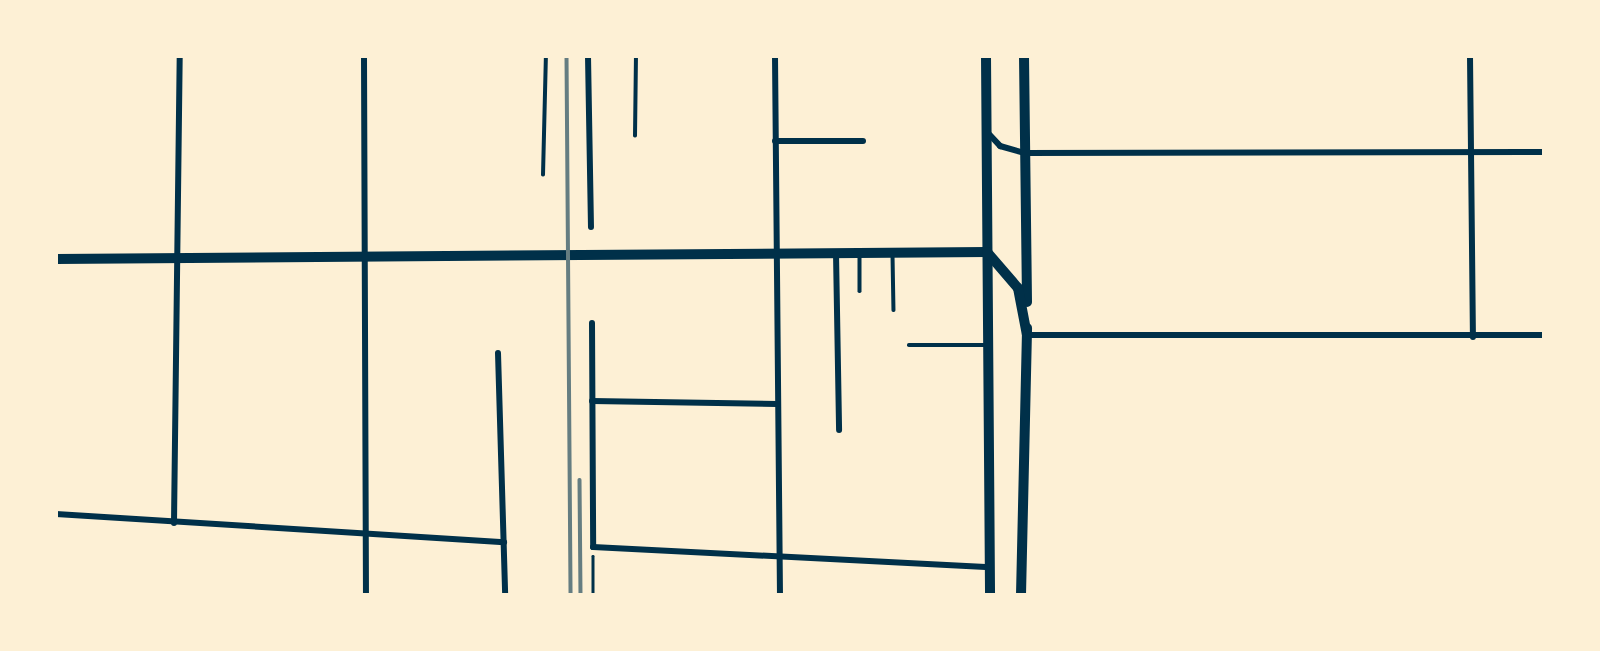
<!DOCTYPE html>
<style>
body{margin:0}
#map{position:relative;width:1600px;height:651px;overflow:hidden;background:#fdf0d5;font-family:"DejaVu Sans",sans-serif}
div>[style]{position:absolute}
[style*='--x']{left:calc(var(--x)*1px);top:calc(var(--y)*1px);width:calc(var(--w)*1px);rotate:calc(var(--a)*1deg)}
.path>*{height:2.5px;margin:-1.25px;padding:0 1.25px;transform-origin:1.25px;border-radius:1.25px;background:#003049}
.service>*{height:3.5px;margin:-1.75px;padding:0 1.75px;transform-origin:1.75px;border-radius:1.75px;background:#003049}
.minor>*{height:6px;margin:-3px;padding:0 3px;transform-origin:3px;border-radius:3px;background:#003049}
.primary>*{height:10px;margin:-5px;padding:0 5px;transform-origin:5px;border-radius:5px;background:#003049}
.rail>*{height:3.5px;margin:-1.75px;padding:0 1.75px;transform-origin:1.75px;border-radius:1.75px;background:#657d81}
span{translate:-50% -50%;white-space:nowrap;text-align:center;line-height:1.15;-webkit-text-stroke:6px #fdf0d5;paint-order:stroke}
.frame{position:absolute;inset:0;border:58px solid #fdf0d5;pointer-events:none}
</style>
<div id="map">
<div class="path">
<i style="--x:593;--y:556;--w:39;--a:90"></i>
</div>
<div class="service">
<i style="--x:635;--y:136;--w:80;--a:-89.3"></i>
<i style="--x:543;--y:175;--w:119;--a:-88.6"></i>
<i style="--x:860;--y:255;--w:36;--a:90"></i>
<i style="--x:893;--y:255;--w:55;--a:89"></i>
<i style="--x:909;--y:345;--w:77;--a:0"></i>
</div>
<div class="minor">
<i style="--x:364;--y:56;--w:539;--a:89.79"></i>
<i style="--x:588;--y:56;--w:171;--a:89"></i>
<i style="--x:775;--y:56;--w:539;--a:89.47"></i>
<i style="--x:1470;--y:56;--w:281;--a:89.4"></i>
<i style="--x:988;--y:133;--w:18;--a:47"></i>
<i style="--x:1000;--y:146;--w:26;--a:16"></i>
<i style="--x:1025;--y:153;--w:519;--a:-0.11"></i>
<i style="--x:775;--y:141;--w:88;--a:0"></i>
<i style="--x:836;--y:253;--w:177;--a:89"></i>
<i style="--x:592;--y:323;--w:224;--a:89.7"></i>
<i style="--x:593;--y:547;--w:398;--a:2.9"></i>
<i style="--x:1027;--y:335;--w:517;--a:0"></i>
<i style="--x:498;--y:353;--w:242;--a:88.3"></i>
<i style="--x:592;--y:401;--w:185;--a:0.9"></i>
<i style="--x:56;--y:514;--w:449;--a:3.6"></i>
<i style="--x:174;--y:523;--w:467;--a:-89.3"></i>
</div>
<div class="primary">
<i style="--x:986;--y:56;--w:539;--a:89.57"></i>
<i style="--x:1024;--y:56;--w:246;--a:89.3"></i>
<i style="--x:56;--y:259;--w:931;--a:-0.43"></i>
<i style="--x:987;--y:252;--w:48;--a:49.3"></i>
<i style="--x:1018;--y:288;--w:48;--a:79.2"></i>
<i style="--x:1021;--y:595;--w:267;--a:-88.7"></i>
</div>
<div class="rail">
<i style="--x:567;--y:56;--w:539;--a:89.57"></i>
<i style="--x:580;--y:480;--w:115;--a:89.5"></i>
</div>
<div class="frame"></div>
</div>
